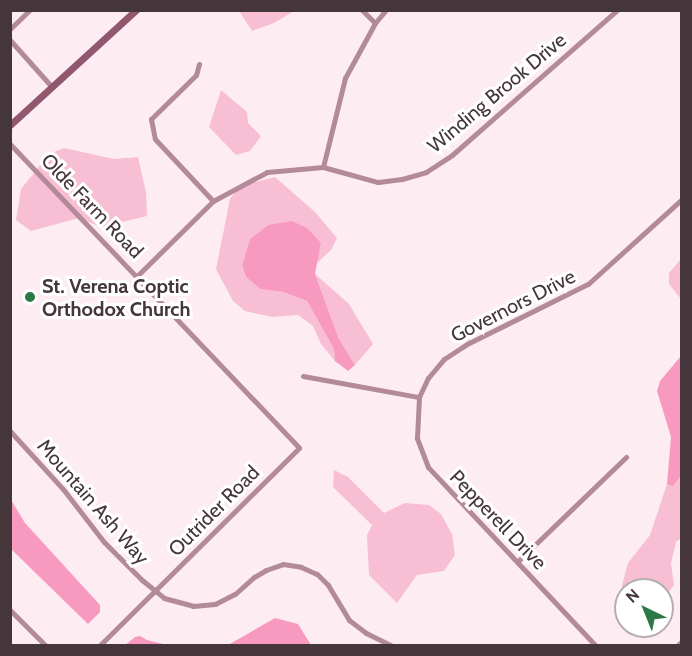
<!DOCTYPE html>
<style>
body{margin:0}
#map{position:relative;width:692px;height:656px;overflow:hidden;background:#fdedf3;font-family:Cabin,sans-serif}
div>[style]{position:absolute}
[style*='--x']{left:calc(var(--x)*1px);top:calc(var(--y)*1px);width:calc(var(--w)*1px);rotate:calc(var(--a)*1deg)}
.green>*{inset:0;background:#f8bed4}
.water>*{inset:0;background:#f899c0}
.street>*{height:5px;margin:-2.5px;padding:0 2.5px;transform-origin:2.5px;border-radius:2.5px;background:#b38a99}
.secondary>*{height:7px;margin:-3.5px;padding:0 3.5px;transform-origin:3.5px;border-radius:3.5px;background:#91576f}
.dots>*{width:16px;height:16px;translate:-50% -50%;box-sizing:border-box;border:3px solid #fff;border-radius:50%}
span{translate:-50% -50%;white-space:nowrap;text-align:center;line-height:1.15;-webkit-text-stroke:6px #fff;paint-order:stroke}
.street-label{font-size:20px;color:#45363b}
.poi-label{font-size:20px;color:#45363b;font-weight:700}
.left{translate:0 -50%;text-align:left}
.frame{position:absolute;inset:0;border:12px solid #45363b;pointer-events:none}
.north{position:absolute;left:614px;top:578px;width:60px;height:60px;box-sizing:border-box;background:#fff;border:2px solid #b5afb1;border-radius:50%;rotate:317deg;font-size:16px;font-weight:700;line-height:24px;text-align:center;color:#45363b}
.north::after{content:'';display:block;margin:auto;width:21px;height:27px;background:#2c7847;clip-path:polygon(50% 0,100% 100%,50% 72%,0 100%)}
</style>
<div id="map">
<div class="green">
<i style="clip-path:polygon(239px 11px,239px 10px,294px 11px,274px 23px,252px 31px)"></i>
<i style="clip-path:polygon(221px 90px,247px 112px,248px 123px,261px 136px,250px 151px,236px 155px,209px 127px)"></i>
<i style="clip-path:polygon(64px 148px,114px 159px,138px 157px,146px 192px,147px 216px,101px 227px,79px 218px,31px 231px,16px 220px,21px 189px,49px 154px)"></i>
<i style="clip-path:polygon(275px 177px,315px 212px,337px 238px,331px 250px,317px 263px,321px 243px,268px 225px,250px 239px,242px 267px,246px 277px,260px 289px,283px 292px,307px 301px,334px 349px,335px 361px,321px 344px,313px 326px,298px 315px,272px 317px,245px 311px,233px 301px,216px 269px,230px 199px,240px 186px)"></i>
<i style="clip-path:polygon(681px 259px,681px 299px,669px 284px,669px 273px)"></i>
<i style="clip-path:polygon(315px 274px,349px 304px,373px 344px,355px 365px,339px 339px)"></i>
<i style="clip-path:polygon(334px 470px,348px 477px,384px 513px,405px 503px,429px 505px,441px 514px,452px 534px,455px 555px,444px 571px,417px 575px,397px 603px,369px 575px,367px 535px,372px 525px,333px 487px)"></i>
<i style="clip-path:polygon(681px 476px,681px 538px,676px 542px,671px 563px,674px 585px,662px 600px,662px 590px,626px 590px,626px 606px,623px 604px,622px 585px,628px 563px,650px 535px,667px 484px,673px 486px)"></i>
</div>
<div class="water">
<i style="clip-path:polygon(292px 221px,307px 228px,321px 243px,315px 274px,339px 339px,355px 365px,348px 371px,335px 361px,334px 349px,307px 301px,283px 292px,260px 289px,246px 277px,242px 266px,250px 239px,268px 225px)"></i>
<i style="clip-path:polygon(681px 356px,681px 476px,673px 486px,667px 484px,671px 437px,657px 391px,660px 381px)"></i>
<i style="clip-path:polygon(11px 500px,25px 523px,100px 605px,100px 612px,88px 624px,11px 549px)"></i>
<i style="clip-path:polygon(275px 618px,298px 624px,311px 645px,228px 645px)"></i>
<i style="clip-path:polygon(140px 636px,147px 640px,167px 645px,125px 645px,135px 637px)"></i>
</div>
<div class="street">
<i style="--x:362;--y:10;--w:18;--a:45"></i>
<i style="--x:10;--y:29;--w:28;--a:-44"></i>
<i style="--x:10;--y:40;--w:63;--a:48.2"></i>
<i style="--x:199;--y:64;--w:11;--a:105"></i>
<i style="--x:196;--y:75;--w:63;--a:135.6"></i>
<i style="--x:151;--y:119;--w:20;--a:79"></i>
<i style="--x:155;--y:139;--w:85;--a:46.9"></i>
<i style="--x:10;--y:144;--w:419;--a:46.4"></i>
<i style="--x:299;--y:448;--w:281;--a:135.3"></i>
<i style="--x:323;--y:167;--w:92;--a:-76.1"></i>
<i style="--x:345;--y:78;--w:63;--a:-61.4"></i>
<i style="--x:375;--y:23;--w:17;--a:-50"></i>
<i style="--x:138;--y:275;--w:105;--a:-44.6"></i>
<i style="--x:213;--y:201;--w:61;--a:-28.2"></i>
<i style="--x:267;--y:172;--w:56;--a:-5.1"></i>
<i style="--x:323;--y:167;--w:57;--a:15.3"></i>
<i style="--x:378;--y:182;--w:24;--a:-7"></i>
<i style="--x:402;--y:179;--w:25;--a:-16"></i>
<i style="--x:426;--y:172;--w:31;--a:-33"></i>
<i style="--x:452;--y:155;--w:220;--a:-41.3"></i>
<i style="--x:303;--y:376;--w:118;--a:10.3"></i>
<i style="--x:10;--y:431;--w:79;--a:47.6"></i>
<i style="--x:63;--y:489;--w:67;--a:52.3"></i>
<i style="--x:104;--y:542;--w:54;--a:45"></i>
<i style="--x:142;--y:580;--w:28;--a:39"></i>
<i style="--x:164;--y:598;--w:30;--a:15"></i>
<i style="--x:193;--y:606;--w:22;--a:-5"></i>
<i style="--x:215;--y:604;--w:22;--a:-27"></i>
<i style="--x:235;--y:594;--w:25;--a:-42"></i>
<i style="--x:254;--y:577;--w:14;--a:-30"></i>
<i style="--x:266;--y:570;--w:18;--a:-19"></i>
<i style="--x:283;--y:564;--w:18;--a:9"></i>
<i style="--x:301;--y:567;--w:17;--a:24"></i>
<i style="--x:317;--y:574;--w:16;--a:45"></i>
<i style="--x:328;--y:585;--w:41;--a:59"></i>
<i style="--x:349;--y:620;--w:21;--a:37"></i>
<i style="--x:366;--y:633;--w:30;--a:26"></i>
<i style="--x:518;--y:561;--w:150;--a:-43.9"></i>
<i style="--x:10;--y:610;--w:51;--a:45"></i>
<i style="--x:596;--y:646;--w:245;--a:-133.2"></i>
<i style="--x:428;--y:467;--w:31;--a:-111"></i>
<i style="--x:417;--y:438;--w:41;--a:-87.2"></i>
<i style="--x:419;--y:397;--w:21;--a:-65"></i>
<i style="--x:428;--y:378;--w:25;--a:-50"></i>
<i style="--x:444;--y:359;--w:30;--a:-33"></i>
<i style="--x:469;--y:343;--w:133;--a:-26.4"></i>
<i style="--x:588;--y:284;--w:127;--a:-42.1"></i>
<i style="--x:677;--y:646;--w:7;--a:-45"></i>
</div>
<div class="secondary">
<i style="--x:10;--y:125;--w:171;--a:-42.4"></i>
</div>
<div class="dots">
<i style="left:30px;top:297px;background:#2c7847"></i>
</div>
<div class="street-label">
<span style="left:497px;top:93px;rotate:-40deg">Winding Brook Drive</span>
<span style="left:92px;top:206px;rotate:46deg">Olde Farm Road</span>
<span style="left:513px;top:306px;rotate:-27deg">Governors Drive</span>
<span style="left:93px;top:502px;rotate:49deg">Mountain Ash Way</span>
<span style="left:214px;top:511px;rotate:-45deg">Outrider Road</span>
<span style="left:498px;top:520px;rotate:46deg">Pepperell Drive</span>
</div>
<div class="poi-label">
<span class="left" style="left:42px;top:298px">St. Verena Coptic<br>Orthodox Church</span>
</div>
<div class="frame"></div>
<div class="north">N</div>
</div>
